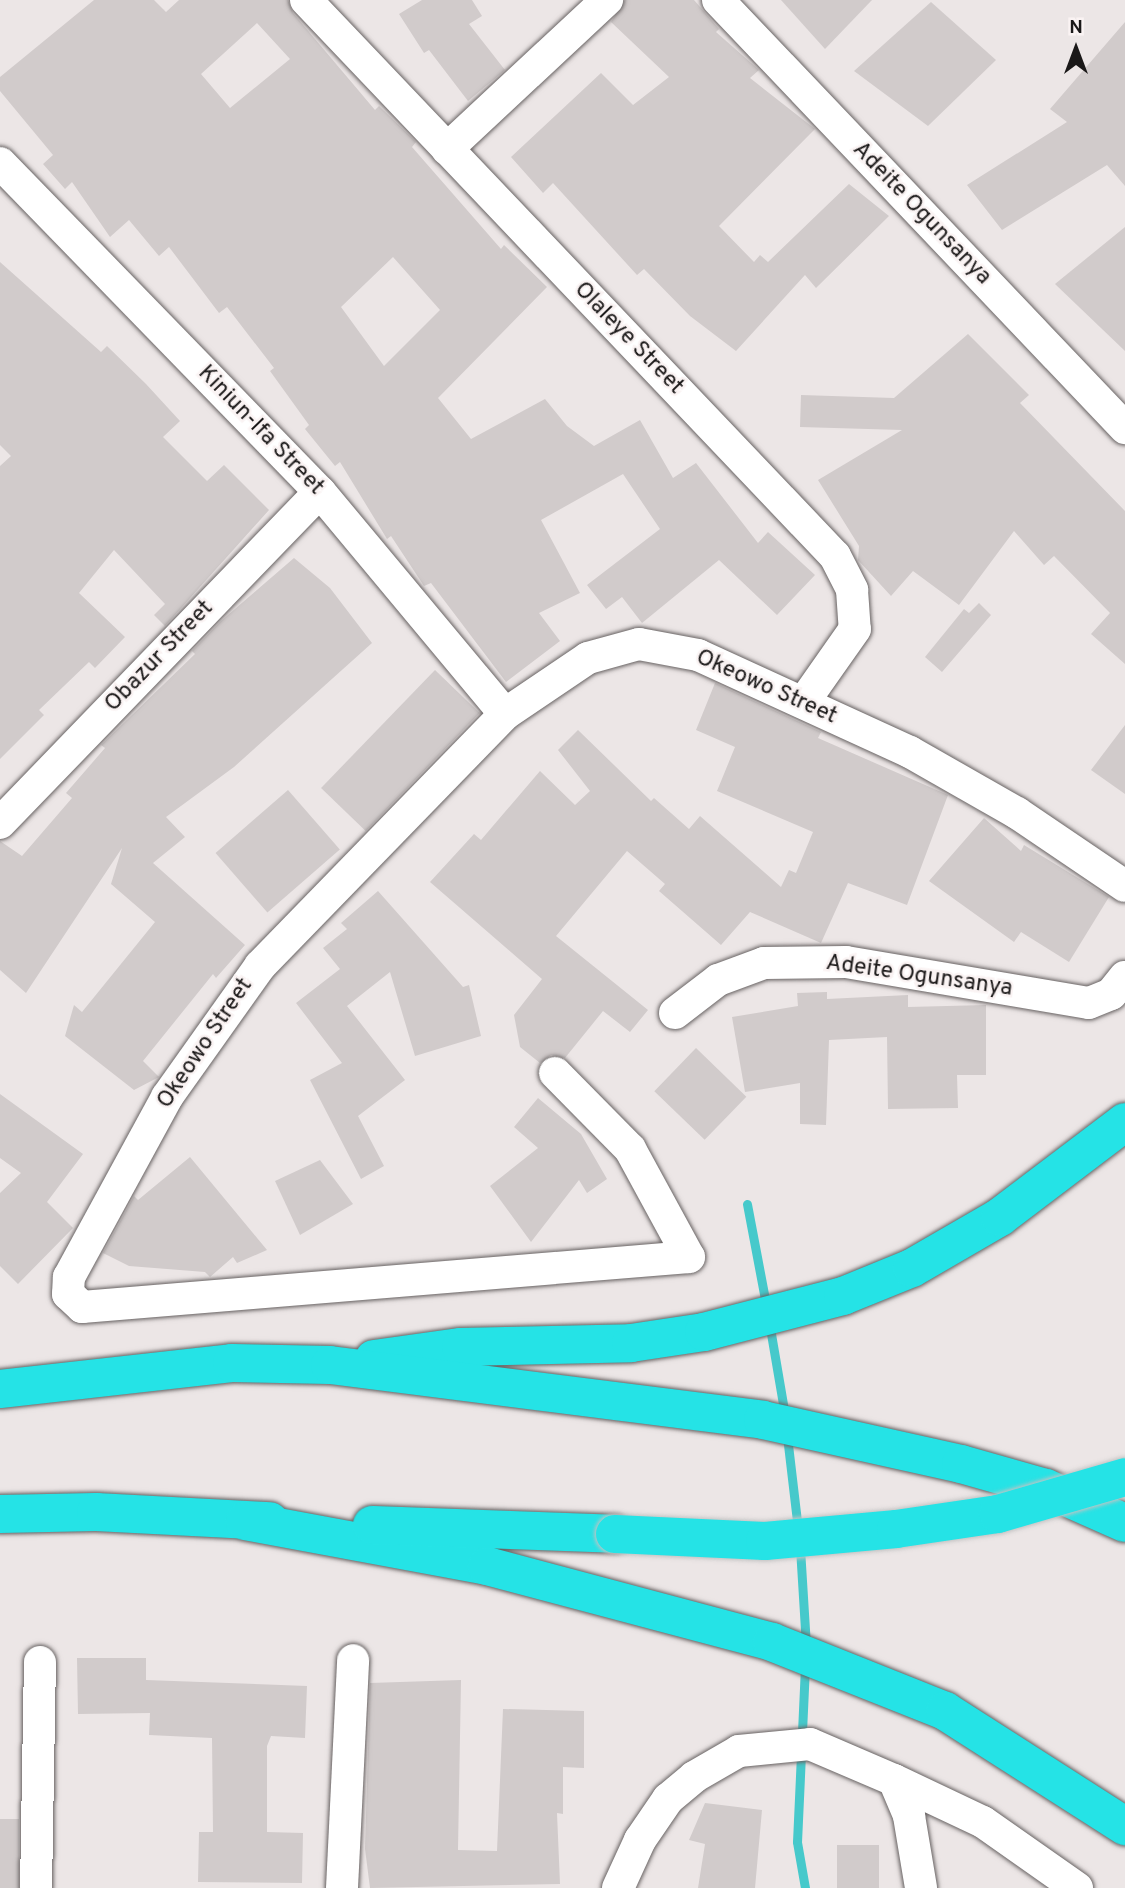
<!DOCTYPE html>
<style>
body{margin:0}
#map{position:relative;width:1125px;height:1888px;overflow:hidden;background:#ece6e6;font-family:Overpass,sans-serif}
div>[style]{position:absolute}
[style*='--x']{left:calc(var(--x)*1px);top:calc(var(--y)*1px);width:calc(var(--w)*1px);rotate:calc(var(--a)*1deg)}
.stream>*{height:9px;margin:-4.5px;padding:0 4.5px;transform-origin:4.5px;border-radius:4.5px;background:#46c9cb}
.building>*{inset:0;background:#d1cbcb;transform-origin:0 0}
.roads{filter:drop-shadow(0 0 2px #676262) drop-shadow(0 0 2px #676262)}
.minor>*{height:32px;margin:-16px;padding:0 16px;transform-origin:16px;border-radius:16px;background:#fff}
.motorway>*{height:38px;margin:-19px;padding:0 19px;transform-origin:19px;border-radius:19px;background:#25e3e6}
.bridges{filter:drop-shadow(0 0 2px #c3c3c3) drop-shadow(0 0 2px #c3c3c3)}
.motorway-bridge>*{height:38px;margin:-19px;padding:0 19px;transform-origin:19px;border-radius:19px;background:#25e3e6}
span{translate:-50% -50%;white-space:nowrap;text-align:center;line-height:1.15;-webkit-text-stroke:5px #faf3f3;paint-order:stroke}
.street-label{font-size:23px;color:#1a1818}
.north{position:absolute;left:1041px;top:14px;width:70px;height:70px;-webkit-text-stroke:5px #faf3f3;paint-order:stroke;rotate:0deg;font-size:19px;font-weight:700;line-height:28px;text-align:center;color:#1a1818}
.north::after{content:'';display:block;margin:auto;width:24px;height:32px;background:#1a1818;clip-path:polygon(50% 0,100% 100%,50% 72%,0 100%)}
</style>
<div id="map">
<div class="stream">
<i style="--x:747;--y:1204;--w:103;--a:79.3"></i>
<i style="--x:769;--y:1322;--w:95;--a:80.3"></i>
<i style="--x:787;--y:1436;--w:95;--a:83.3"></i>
<i style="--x:800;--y:1548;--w:97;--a:86.5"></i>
<i style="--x:805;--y:1666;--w:176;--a:92.6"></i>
<i style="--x:797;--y:1842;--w:47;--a:80.1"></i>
</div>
<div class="building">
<i style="clip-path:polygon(evenodd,94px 0,154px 0,166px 12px,179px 0,288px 0,293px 13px,375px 110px,379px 106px,410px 136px,416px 142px,412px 147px,501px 249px,504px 245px,547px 287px,438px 398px,471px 439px,545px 399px,567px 426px,594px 446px,640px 420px,673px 478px,696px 463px,758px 543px,768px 532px,815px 575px,777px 615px,719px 560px,642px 623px,622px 597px,606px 609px,587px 585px,660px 529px,623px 474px,541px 520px,580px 593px,539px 613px,560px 641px,506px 682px,431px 583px,424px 586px,391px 536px,387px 539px,340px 462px,335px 466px,305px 429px,309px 425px,270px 371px,274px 368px,227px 307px,219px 313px,169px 247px,159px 256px,129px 220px,110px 237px,72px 182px,65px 189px,43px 164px,53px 155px,0 91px,0 77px,94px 0,257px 23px,290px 59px,230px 108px,201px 74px,257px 23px,94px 0,393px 257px,440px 310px,384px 366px,341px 307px,393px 257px)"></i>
<i style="clip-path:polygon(422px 0,472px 0,482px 16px,469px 24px,505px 70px,468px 101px,429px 50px,424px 53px,399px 14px)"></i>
<i style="clip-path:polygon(625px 0,694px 0,719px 29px,716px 32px,759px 70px,750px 78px,815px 129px,719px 226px,754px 262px,760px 255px,768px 262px,849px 184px,889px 216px,816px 288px,805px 275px,736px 351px,690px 316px,644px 269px,637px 275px,553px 183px,543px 193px,511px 157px,601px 73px,633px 105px,669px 77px,611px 22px)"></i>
<i style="clip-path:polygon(781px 0,872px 0,825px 49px)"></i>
<i style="clip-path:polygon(931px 2px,996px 60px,928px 126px,854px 71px)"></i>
<i style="clip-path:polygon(1125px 22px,1125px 186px,1107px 165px,1002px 230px,967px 185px,1067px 122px,1050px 109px)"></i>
<i style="clip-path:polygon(1125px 227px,1125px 351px,1055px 284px)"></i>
<i style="clip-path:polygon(0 262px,101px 352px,107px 346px,146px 384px,180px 421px,163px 437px,207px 481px,224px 465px,269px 510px,165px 626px,154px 615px,165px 604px,114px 550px,79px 593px,125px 637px,95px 668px,89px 662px,39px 710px,44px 715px,0 759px,0 466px,11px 456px,0 445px)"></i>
<i style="clip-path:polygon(968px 334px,1029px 395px,1020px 403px,1125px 511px,1125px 664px,1091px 634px,1110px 613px,1054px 556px,1044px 565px,1014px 531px,959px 605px,913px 571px,891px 596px,858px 560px,859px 546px,818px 480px,902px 430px,800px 427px,801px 395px,894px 398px)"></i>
<i style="clip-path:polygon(294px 558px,330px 588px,372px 643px,234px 767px,166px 817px,185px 837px,153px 863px,245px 945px,216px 978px,213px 974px,143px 1061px,159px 1077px,134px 1090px,65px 1036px,74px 1005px,82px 1012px,155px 922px,111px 884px,122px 848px,26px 993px,0 970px,0 841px,22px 856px,72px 798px,66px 793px,105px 748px,101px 745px,195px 654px,192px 651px,220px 622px)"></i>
<i style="clip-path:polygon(979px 603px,991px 615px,942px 672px,925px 657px,964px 609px,969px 613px)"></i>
<i style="left:435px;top:670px;width:62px;height:164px;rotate:44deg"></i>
<i style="clip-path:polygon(715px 683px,821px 732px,818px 738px,948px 795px,907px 905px,848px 883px,821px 943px,750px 912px,721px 945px,659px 891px,665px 884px,627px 851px,556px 936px,648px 1010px,630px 1032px,603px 1011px,565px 1058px,551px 1055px,540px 1063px,520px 1047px,514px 1015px,542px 979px,430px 882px,474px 834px,481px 840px,540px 771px,575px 805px,590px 791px,558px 750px,578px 730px,651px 801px,654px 798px,689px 829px,700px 816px,781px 887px,789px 870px,796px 873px,813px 832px,717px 791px,735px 747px,696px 730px)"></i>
<i style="clip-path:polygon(1125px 725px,1125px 794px,1091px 770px)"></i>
<i style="left:288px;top:790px;width:79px;height:96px;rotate:49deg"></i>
<i style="clip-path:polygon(984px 818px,1021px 851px,1024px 845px,1109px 897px,1069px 962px,1021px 932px,1014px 942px,929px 881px)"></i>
<i style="clip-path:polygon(378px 891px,463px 987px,469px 985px,481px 1036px,415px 1056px,390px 972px,347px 1006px,405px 1080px,358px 1116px,384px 1166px,361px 1179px,310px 1080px,342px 1063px,296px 1003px,340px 969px,323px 948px,347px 929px,341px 923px)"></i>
<i style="clip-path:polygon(827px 992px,827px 999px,908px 995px,908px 1007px,986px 1005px,986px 1075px,957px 1075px,958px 1108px,888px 1109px,887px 1037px,829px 1040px,826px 1125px,800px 1124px,800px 1083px,745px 1092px,732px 1017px,798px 1006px,797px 993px)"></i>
<i style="left:696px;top:1048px;width:70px;height:60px;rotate:44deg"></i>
<i style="clip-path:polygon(0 1094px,83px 1154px,47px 1202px,73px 1228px,18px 1284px,0 1266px,0 1193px,21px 1173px,0 1158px)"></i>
<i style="clip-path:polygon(538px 1098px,581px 1134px,607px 1179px,587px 1193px,579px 1180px,531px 1242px,490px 1186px,538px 1148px,514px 1127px)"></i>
<i style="clip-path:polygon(190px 1157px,267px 1250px,237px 1263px,233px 1257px,210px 1277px,205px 1272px,129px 1266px,103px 1253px,134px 1196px,138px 1200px)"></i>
<i style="clip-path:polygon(320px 1160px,353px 1204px,300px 1235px,275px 1181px)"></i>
<i style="clip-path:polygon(77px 1658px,146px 1658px,146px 1680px,307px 1686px,305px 1738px,271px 1736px,267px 1746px,267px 1832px,303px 1833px,302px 1883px,198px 1882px,199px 1832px,213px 1832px,212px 1738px,149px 1735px,150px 1713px,78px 1714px)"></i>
<i style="clip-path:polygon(461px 1680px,458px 1850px,497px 1851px,503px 1709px,584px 1711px,584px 1768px,563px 1767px,563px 1814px,557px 1813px,560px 1884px,370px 1888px,365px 1849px,370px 1683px)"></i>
<i style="clip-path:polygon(705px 1803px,762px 1810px,755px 1888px,698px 1888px,705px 1844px,689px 1840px)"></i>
<i style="left:0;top:1819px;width:19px;height:69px"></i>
<i style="left:837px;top:1845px;width:42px;height:43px"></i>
</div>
<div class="roads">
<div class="minor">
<i style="--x:306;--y:0;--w:767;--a:46.43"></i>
<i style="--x:835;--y:556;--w:38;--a:63"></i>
<i style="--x:852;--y:590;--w:39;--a:86"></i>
<i style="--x:855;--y:629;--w:90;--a:125.1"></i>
<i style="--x:718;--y:0;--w:591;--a:46.44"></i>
<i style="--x:447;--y:149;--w:219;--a:-43"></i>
<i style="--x:0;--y:163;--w:459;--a:45.8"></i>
<i style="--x:320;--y:492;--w:289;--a:50.2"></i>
<i style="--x:0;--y:823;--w:460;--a:-46"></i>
<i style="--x:675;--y:1013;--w:54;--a:-37.5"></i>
<i style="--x:718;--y:980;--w:49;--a:-20.3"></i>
<i style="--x:764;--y:963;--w:82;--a:-0.7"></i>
<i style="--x:846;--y:962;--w:246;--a:9.6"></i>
<i style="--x:1089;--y:1003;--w:24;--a:-22"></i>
<i style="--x:1111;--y:994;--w:22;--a:-51"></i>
<i style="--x:555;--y:1073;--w:107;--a:45.4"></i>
<i style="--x:630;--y:1149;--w:123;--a:61.4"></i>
<i style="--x:689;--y:1257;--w:609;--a:175.29"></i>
<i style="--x:82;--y:1307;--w:19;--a:-137"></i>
<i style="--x:68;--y:1294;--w:17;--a:-87"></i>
<i style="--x:69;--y:1277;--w:205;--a:-61.4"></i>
<i style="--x:167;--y:1097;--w:161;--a:-54.6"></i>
<i style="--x:260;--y:966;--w:351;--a:-45.8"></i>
<i style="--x:505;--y:714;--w:100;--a:-34"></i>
<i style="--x:588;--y:658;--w:53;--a:-15.4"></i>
<i style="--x:639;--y:644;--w:60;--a:10.6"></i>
<i style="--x:698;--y:655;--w:233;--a:24.6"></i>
<i style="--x:910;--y:752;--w:123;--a:29.7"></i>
<i style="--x:1017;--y:813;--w:130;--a:34.1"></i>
<i style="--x:894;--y:1780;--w:98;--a:25.3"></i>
<i style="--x:983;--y:1822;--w:115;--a:35.1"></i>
<i style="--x:36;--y:1888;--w:226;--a:-89"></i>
<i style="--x:342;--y:1888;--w:228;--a:-87.2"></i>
<i style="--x:618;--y:1888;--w:53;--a:-65.4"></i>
<i style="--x:640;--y:1840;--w:50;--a:-55.7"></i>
<i style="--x:668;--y:1799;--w:34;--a:-40"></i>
<i style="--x:694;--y:1777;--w:52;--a:-30"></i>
<i style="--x:739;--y:1751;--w:71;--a:-5.6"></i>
<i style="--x:810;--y:1744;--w:91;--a:23.2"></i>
<i style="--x:894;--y:1780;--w:39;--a:67"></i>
<i style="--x:909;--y:1816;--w:73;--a:80.5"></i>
</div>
<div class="motorway">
<i style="--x:374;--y:1359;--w:88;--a:-7.9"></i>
<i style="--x:461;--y:1347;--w:170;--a:-1.3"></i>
<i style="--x:631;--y:1343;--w:74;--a:-8.6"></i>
<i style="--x:704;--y:1332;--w:144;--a:-14.5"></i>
<i style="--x:843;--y:1296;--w:74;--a:-22.1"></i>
<i style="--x:912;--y:1268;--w:102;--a:-30.1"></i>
<i style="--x:1000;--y:1217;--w:157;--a:-37.2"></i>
<i style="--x:0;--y:1389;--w:233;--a:-6.4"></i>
<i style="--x:232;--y:1363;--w:98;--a:1.2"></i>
<i style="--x:330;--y:1365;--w:436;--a:7.2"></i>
<i style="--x:763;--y:1420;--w:203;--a:12.5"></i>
<i style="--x:961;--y:1464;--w:88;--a:15.8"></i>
<i style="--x:1046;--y:1488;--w:86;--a:23.9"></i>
<i style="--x:0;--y:1514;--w:96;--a:-1.2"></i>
<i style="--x:96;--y:1512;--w:174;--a:3"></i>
<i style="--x:245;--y:1521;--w:246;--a:10.5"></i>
<i style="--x:487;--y:1566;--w:295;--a:14.9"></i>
<i style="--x:772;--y:1642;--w:186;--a:21.7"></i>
<i style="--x:945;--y:1711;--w:214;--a:32.6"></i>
<i style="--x:372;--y:1525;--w:243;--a:2.1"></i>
</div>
</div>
<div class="bridges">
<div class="motorway-bridge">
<i style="--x:615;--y:1534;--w:150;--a:2.7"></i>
<i style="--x:765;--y:1541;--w:132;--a:-5.2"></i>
<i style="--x:896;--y:1529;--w:103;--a:-8.4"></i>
<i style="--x:998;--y:1514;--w:132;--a:-16.2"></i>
</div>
</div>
<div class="street-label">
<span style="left:921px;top:214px;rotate:46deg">Adeite Ogunsanya</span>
<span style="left:628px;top:339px;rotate:46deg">Olaleye Street</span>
<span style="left:260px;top:431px;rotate:46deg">Kiniun-Ifa Street</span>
<span style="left:160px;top:657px;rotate:-46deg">Obazur Street</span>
<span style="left:766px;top:688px;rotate:24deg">Okeowo Street</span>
<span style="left:919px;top:977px;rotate:8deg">Adeite Ogunsanya</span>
<span style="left:206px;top:1044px;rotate:-56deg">Okeowo Street</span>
</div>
<div class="north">N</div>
</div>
